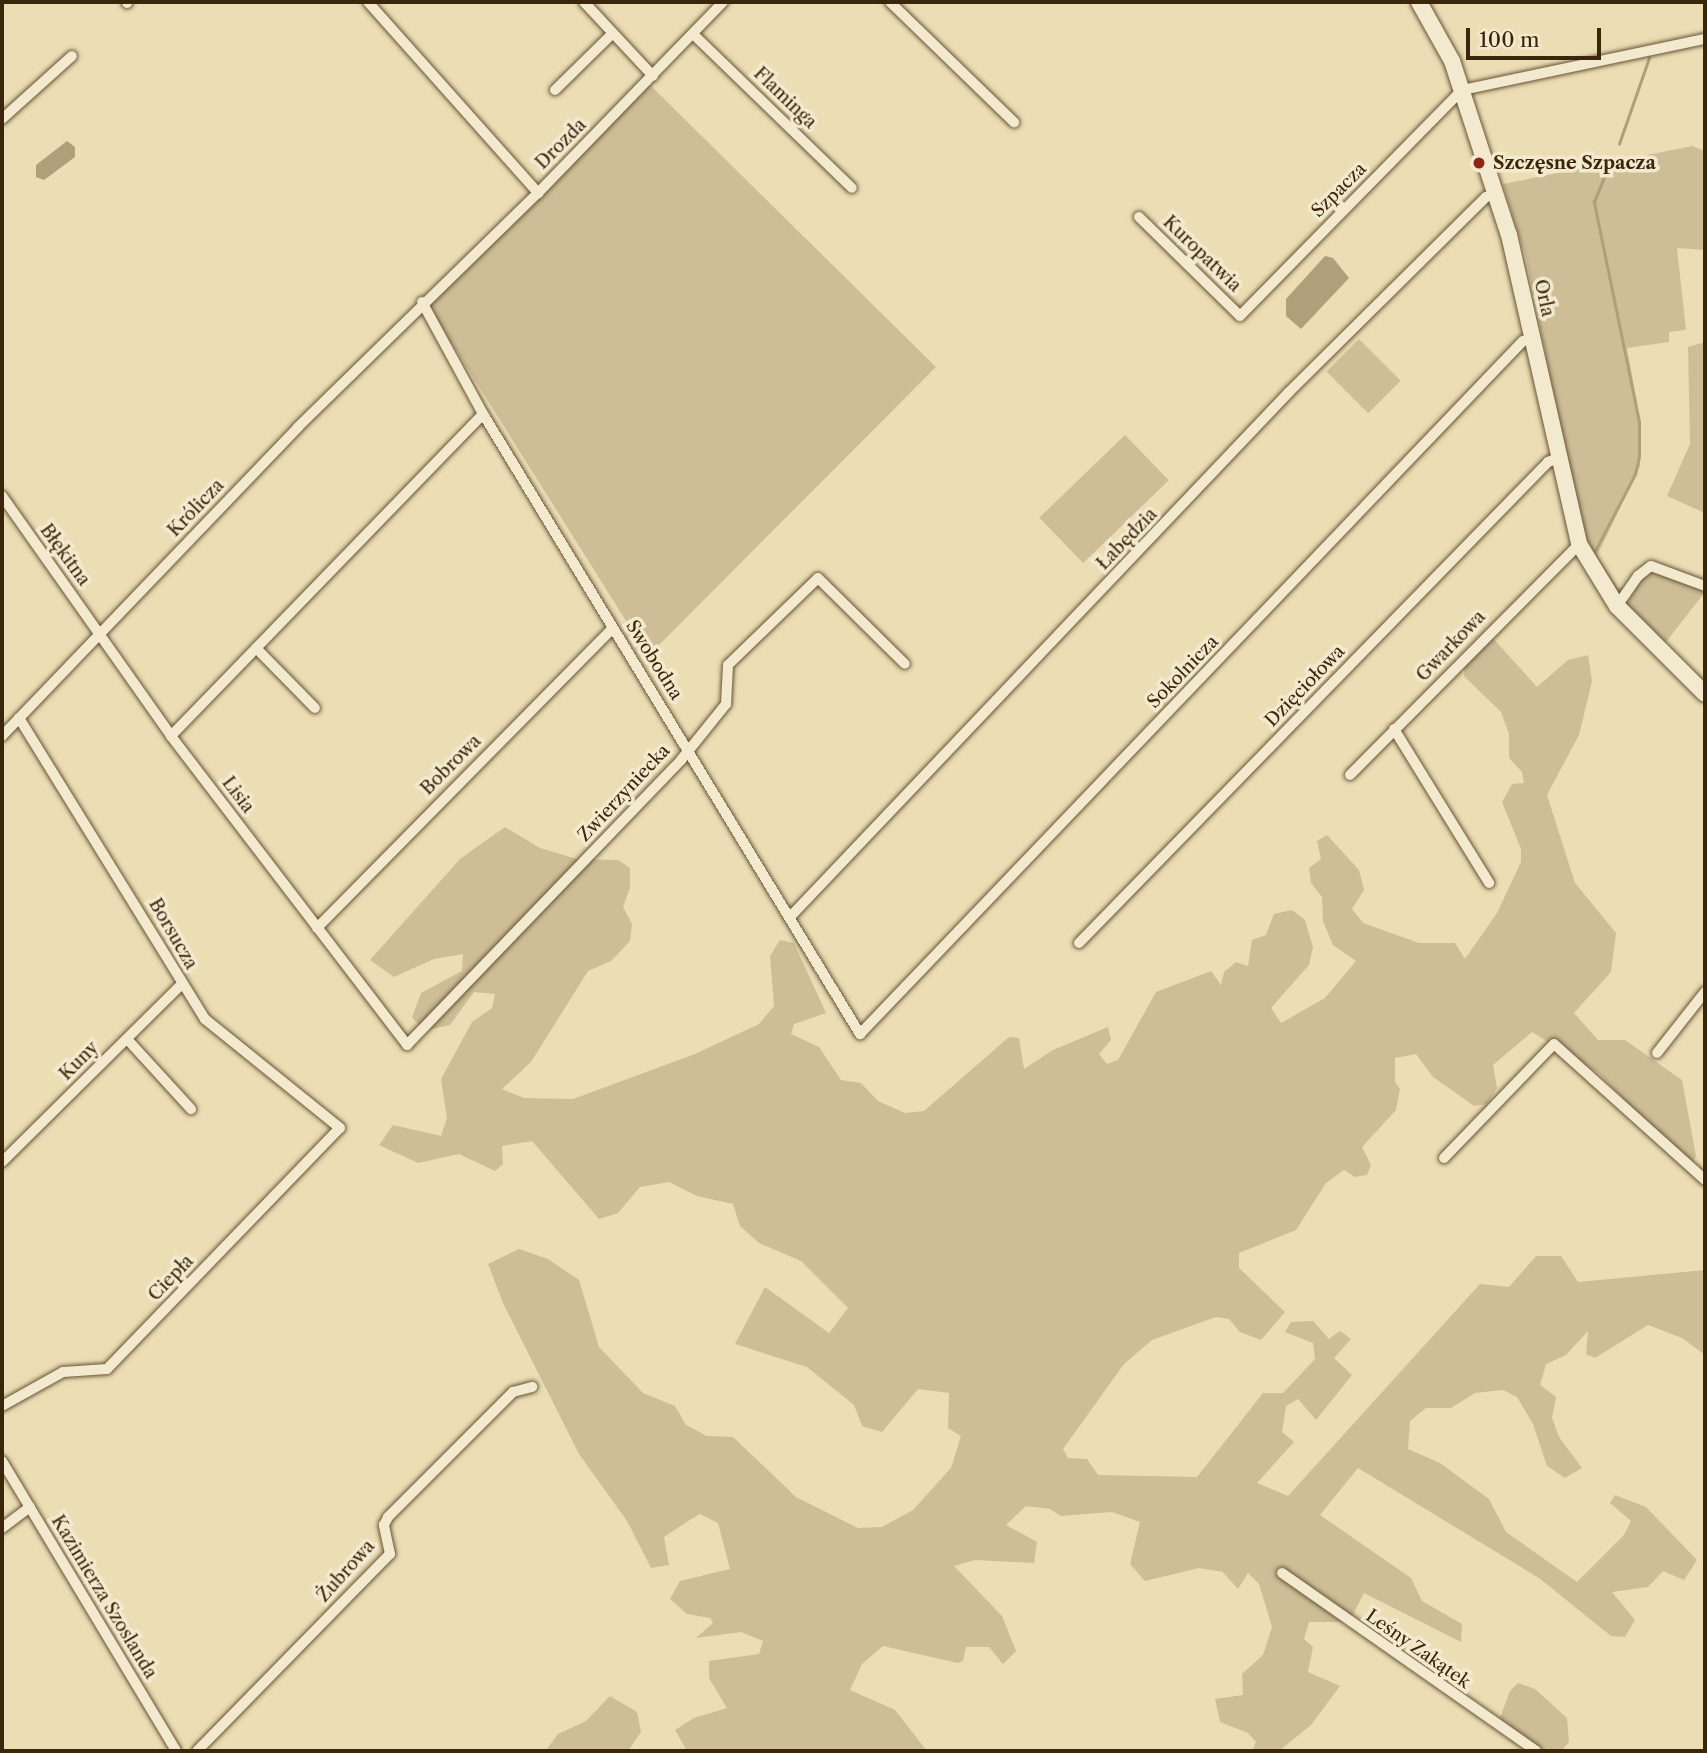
<!DOCTYPE html>
<meta charset="utf-8">
<style>
body{margin:0}
#map{position:relative;width:1707px;height:1753px;overflow:hidden;background:#ebddb4;font-family:"Libre Caslon Text",serif}
div>[style]{position:absolute}
[style*='--x']{left:calc(var(--x)*1px);top:calc(var(--y)*1px);width:calc(var(--w)*1px);rotate:calc(var(--a)*1deg)}
.green>*{inset:0;background:#cdbe97;transform-origin:0 0}
.water>*{inset:0;background:#af9f7b}
.stream>*{height:2.5px;margin:-1.25px;padding:0 1.25px;transform-origin:1.25px;border-radius:1.25px;background:#af9f7b}
.roads{filter:drop-shadow(0 0 2px #675436) drop-shadow(0 0 2px #675436)}
.street>*{height:10px;margin:-5px;padding:0 5px;transform-origin:5px;border-radius:5px;background:#f2e9ce}
.secondary>*{height:16px;margin:-8px;padding:0 8px;transform-origin:8px;border-radius:8px;background:#f2e9ce}
.dots>*{width:19px;height:19px;translate:-50% -50%;box-sizing:border-box;border:4px solid #f2e9ce;border-radius:50%}
span{translate:-50% -50%;white-space:nowrap;text-align:center;line-height:1.15;-webkit-text-stroke:7px #f2e9ce;paint-order:stroke}
.street-label{font-size:18px;color:#3b260c}
.poi-label{font-size:18px;color:#3b260c;font-weight:700}
.left{translate:0 -50%;text-align:left}
.frame{position:absolute;inset:0;border:4px solid #3b260c;pointer-events:none}
.scale{position:absolute;left:1466px;top:28px;width:135px;height:32px;box-sizing:border-box;border:4px solid #3b260c;border-top:0;padding-left:9px;font-size:21px;line-height:24px;white-space:nowrap;color:#3b260c;-webkit-text-stroke:5px #f2e9ce;paint-order:stroke}
</style>
<div id="map">
<div class="green">
<i style="clip-path:polygon(650px 85px,936px 367px,648px 656px,429px 307px)"></i>
<i style="clip-path:polygon(1692px 146px,1705px 151px,1705px 250px,1677px 248px,1686px 330px,1669px 332px,1669px 342px,1627px 348px,1641px 424px,1640px 466px,1597px 556px,1618px 588px,1627px 587px,1622px 598px,1607px 584px,1580px 522px,1526px 258px,1503px 184px)"></i>
<i style="left:1359px;top:339px;width:59px;height:46px;rotate:45deg"></i>
<i style="clip-path:polygon(1705px 342px,1705px 513px,1667px 496px,1690px 444px,1688px 347px)"></i>
<i style="left:1125px;top:435px;width:63px;height:119px;rotate:46deg"></i>
<i style="clip-path:polygon(1655px 569px,1705px 592px,1662px 647px,1626px 606px,1643px 575px)"></i>
<i style="clip-path:polygon(1490px 635px,1537px 687px,1568px 660px,1588px 655px,1592px 681px,1579px 735px,1547px 795px,1575px 883px,1616px 933px,1611px 972px,1574px 1013px,1598px 1040px,1625px 1040px,1682px 1080px,1696px 1156px,1691px 1165px,1597px 1072px,1532px 1032px,1493px 1065px,1497px 1088px,1487px 1104px,1474px 1106px,1463px 1098px,1433px 1077px,1416px 1054px,1395px 1058px,1395px 1082px,1400px 1089px,1396px 1110px,1362px 1147px,1371px 1165px,1367px 1175px,1355px 1177px,1344px 1170px,1326px 1183px,1296px 1230px,1239px 1253px,1239px 1268px,1285px 1312px,1261px 1340px,1240px 1332px,1229px 1319px,1216px 1317px,1152px 1340px,1124px 1364px,1063px 1449px,1068px 1458px,1087px 1459px,1098px 1475px,1197px 1477px,1263px 1393px,1283px 1393px,1315px 1359px,1313px 1343px,1285px 1332px,1291px 1322px,1313px 1321px,1329px 1339px,1340px 1331px,1351px 1339px,1334px 1358px,1352px 1375px,1316px 1420px,1298px 1399px,1286px 1406px,1282px 1432px,1294px 1442px,1257px 1483px,1288px 1496px,1480px 1284px,1509px 1287px,1536px 1256px,1561px 1256px,1578px 1282px,1705px 1270px,1705px 1355px,1682px 1338px,1648px 1325px,1595px 1358px,1586px 1354px,1588px 1331px,1566px 1355px,1546px 1364px,1540px 1385px,1556px 1397px,1552px 1418px,1559px 1437px,1582px 1468px,1565px 1478px,1547px 1466px,1533px 1424px,1517px 1397px,1503px 1390px,1475px 1393px,1451px 1408px,1426px 1408px,1410px 1421px,1408px 1449px,1440px 1463px,1489px 1499px,1506px 1532px,1577px 1582px,1624px 1535px,1631px 1521px,1610px 1503px,1615px 1495px,1646px 1507px,1697px 1560px,1684px 1580px,1663px 1571px,1648px 1587px,1612px 1592px,1635px 1620px,1625px 1637px,1611px 1636px,1539px 1578px,1358px 1468px,1320px 1515px,1411px 1578px,1422px 1601px,1462px 1624px,1461px 1642px,1364px 1593px,1349px 1622px,1309px 1622px,1304px 1639px,1313px 1647px,1308px 1672px,1340px 1686px,1311px 1725px,1279px 1751px,1252px 1751px,1256px 1742px,1248px 1733px,1220px 1722px,1215px 1699px,1243px 1695px,1242px 1674px,1263px 1655px,1272px 1627px,1259px 1584px,1248px 1573px,1238px 1589px,1223px 1572px,1199px 1568px,1145px 1581px,1130px 1564px,1140px 1522px,1112px 1512px,1061px 1516px,1050px 1509px,1026px 1506px,1006px 1525px,1037px 1542px,1034px 1563px,975px 1560px,954px 1566px,1002px 1616px,1016px 1651px,1003px 1664px,989px 1647px,966px 1647px,963px 1661px,958px 1663px,883px 1646px,862px 1664px,850px 1690px,895px 1710px,927px 1751px,687px 1751px,675px 1730px,694px 1718px,727px 1708px,709px 1678px,709px 1661px,759px 1654px,763px 1641px,741px 1632px,696px 1638px,713px 1623px,710px 1618px,687px 1614px,670px 1599px,680px 1581px,730px 1569px,718px 1523px,700px 1514px,688px 1521px,664px 1537px,669px 1565px,651px 1568px,627px 1521px,579px 1454px,503px 1303px,488px 1264px,519px 1249px,548px 1259px,579px 1280px,599px 1347px,643px 1393px,675px 1406px,686px 1425px,707px 1436px,733px 1437px,796px 1497px,858px 1528px,882px 1527px,913px 1510px,951px 1468px,961px 1436px,948px 1428px,949px 1393px,918px 1389px,882px 1432px,862px 1426px,854px 1405px,807px 1367px,735px 1344px,765px 1287px,829px 1333px,848px 1308px,801px 1261px,759px 1243px,740px 1226px,733px 1204px,697px 1196px,669px 1182px,640px 1187px,618px 1213px,599px 1219px,532px 1141px,502px 1146px,503px 1164px,495px 1171px,459px 1154px,418px 1163px,379px 1145px,393px 1125px,441px 1136px,447px 1118px,441px 1079px,472px 1022px,492px 1008px,495px 994px,474px 992px,450px 1025px,424px 1031px,412px 1017px,421px 993px,462px 971px,463px 954px,434px 959px,394px 977px,370px 960px,460px 859px,505px 827px,540px 848px,577px 859px,618px 860px,630px 868px,630px 888px,623px 907px,632px 924px,630px 941px,611px 961px,588px 971px,531px 1062px,502px 1089px,524px 1098px,573px 1099px,695px 1054px,759px 1024px,774px 1006px,770px 956px,780px 940px,794px 943px,826px 1013px,794px 1024px,791px 1034px,819px 1047px,841px 1080px,861px 1083px,878px 1101px,905px 1113px,924px 1111px,1009px 1037px,1019px 1038px,1024px 1069px,1053px 1050px,1108px 1027px,1111px 1040px,1099px 1054px,1107px 1064px,1118px 1060px,1156px 992px,1211px 971px,1221px 985px,1224px 972px,1236px 962px,1248px 966px,1252px 940px,1266px 935px,1274px 914px,1292px 910px,1305px 920px,1313px 947px,1309px 965px,1271px 1008px,1281px 1023px,1325px 998px,1356px 961px,1333px 945px,1323px 921px,1322px 897px,1311px 883px,1309px 868px,1321px 859px,1317px 841px,1327px 835px,1359px 870px,1364px 890px,1352px 909px,1363px 923px,1419px 943px,1455px 943px,1465px 959px,1497px 913px,1521px 862px,1521px 849px,1502px 802px,1512px 784px,1524px 783px,1522px 772px,1509px 758px,1509px 734px,1501px 712px,1464px 676px,1465px 659px)"></i>
<i style="clip-path:polygon(1518px 1683px,1535px 1689px,1567px 1718px,1569px 1742px,1561px 1751px,1543px 1751px,1500px 1718px,1510px 1691px)"></i>
<i style="clip-path:polygon(610px 1696px,637px 1712px,641px 1732px,628px 1751px,547px 1749px,558px 1734px,586px 1721px)"></i>
</div>
<div class="water">
<i style="clip-path:polygon(67px 141px,75px 147px,75px 157px,44px 180px,36px 177px,36px 165px)"></i>
<i style="clip-path:polygon(1325px 256px,1333px 258px,1349px 278px,1301px 329px,1286px 316px,1286px 299px)"></i>
</div>
<div class="stream">
<i style="--x:1619;--y:144;--w:91;--a:-70.8"></i>
<i style="--x:1595;--y:551;--w:87;--a:-62.5"></i>
<i style="--x:1635;--y:474;--w:18;--a:-77"></i>
<i style="--x:1639;--y:456;--w:34;--a:-90"></i>
<i style="--x:1639;--y:422;--w:225;--a:-101.6"></i>
<i style="--x:1594;--y:202;--w:43;--a:-68.2"></i>
</div>
<div class="roads">
<div class="street">
<i style="--x:127;--y:2;--w:1;--a:90"></i>
<i style="--x:368;--y:2;--w:256;--a:48.3"></i>
<i style="--x:584;--y:2;--w:101;--a:47"></i>
<i style="--x:890;--y:2;--w:173;--a:44.1"></i>
<i style="--x:693;--y:34;--w:221;--a:44.1"></i>
<i style="--x:555;--y:90;--w:81;--a:-44.5"></i>
<i style="--x:2;--y:119;--w:94;--a:-42"></i>
<i style="--x:1139;--y:217;--w:141;--a:44.4"></i>
<i style="--x:1240;--y:316;--w:317;--a:-45.5"></i>
<i style="--x:1462;--y:90;--w:248;--a:-11.9"></i>
<i style="--x:422;--y:302;--w:128;--a:61.4"></i>
<i style="--x:483;--y:414;--w:726;--a:58.7"></i>
<i style="--x:860;--y:1034;--w:959;--a:-46.27"></i>
<i style="--x:1523;--y:341;--w:10;--a:-17"></i>
<i style="--x:2;--y:496;--w:294;--a:54.8"></i>
<i style="--x:171;--y:736;--w:389;--a:52.6"></i>
<i style="--x:407;--y:1045;--w:395;--a:-46.1"></i>
<i style="--x:681;--y:760;--w:72;--a:-51.2"></i>
<i style="--x:726;--y:704;--w:39;--a:-87"></i>
<i style="--x:728;--y:665;--w:125;--a:-44"></i>
<i style="--x:818;--y:578;--w:122;--a:44.7"></i>
<i style="--x:1617;--y:606;--w:37;--a:-55"></i>
<i style="--x:1638;--y:576;--w:16;--a:-38"></i>
<i style="--x:1651;--y:566;--w:58;--a:20.3"></i>
<i style="--x:256;--y:648;--w:84;--a:45.5"></i>
<i style="--x:1394;--y:729;--w:181;--a:58.3"></i>
<i style="--x:2;--y:736;--w:428;--a:-46.2"></i>
<i style="--x:298;--y:427;--w:335;--a:-44.3"></i>
<i style="--x:538;--y:193;--w:266;--a:-45.9"></i>
<i style="--x:171;--y:736;--w:448;--a:-45.9"></i>
<i style="--x:1350;--y:775;--w:325;--a:-45.2"></i>
<i style="--x:790;--y:917;--w:724;--a:-46.45"></i>
<i style="--x:1289;--y:392;--w:277;--a:-44.7"></i>
<i style="--x:1486;--y:197;--w:10;--a:-24"></i>
<i style="--x:317;--y:928;--w:421;--a:-45.4"></i>
<i style="--x:1079;--y:943;--w:672;--a:-45.72"></i>
<i style="--x:1548;--y:462;--w:11;--a:-22"></i>
<i style="--x:127;--y:1039;--w:95;--a:47.6"></i>
<i style="--x:1657;--y:1053;--w:78;--a:-51.8"></i>
<i style="--x:1444;--y:1158;--w:158;--a:-46"></i>
<i style="--x:1554;--y:1044;--w:203;--a:42"></i>
<i style="--x:2;--y:1162;--w:252;--a:-44.7"></i>
<i style="--x:2;--y:1406;--w:70;--a:-29.1"></i>
<i style="--x:63;--y:1372;--w:44;--a:-3.9"></i>
<i style="--x:107;--y:1369;--w:335;--a:-46"></i>
<i style="--x:340;--y:1128;--w:174;--a:-141.1"></i>
<i style="--x:205;--y:1019;--w:354;--a:-121.7"></i>
<i style="--x:2;--y:1461;--w:338;--a:59"></i>
<i style="--x:2;--y:1528;--w:35;--a:-37"></i>
<i style="--x:1282;--y:1573;--w:310;--a:35"></i>
<i style="--x:197;--y:1751;--w:276;--a:-45.6"></i>
<i style="--x:390;--y:1554;--w:30;--a:-102"></i>
<i style="--x:384;--y:1525;--w:9;--a:-63"></i>
<i style="--x:388;--y:1517;--w:177;--a:-45"></i>
<i style="--x:513;--y:1392;--w:20;--a:-15"></i>
</div>
<div class="secondary">
<i style="--x:1419;--y:2;--w:68;--a:60.8"></i>
<i style="--x:1452;--y:61;--w:183;--a:71.9"></i>
<i style="--x:1509;--y:235;--w:317;--a:77.2"></i>
<i style="--x:1579;--y:544;--w:73;--a:58.5"></i>
<i style="--x:1617;--y:606;--w:124;--a:45"></i>
</div>
</div>
<div class="dots">
<i style="left:1479px;top:163px;background:#8f2418"></i>
</div>
<div class="street-label">
<span style="left:785px;top:98px;rotate:44deg">Flaminga</span>
<span style="left:561px;top:144px;rotate:-45deg">Drozda</span>
<span style="left:1339px;top:190px;rotate:-45deg">Szpacza</span>
<span style="left:1202px;top:254px;rotate:44deg">Kuropatwia</span>
<span style="left:1544px;top:298px;rotate:78deg">Orla</span>
<span style="left:196px;top:508px;rotate:-46deg">Królicza</span>
<span style="left:1127px;top:539px;rotate:-46deg">Łabędzia</span>
<span style="left:65px;top:555px;rotate:54deg">Błękitna</span>
<span style="left:1451px;top:646px;rotate:-46deg">Gwarkowa</span>
<span style="left:654px;top:660px;rotate:58deg">Swobodna</span>
<span style="left:1183px;top:672px;rotate:-46deg">Sokolnicza</span>
<span style="left:1305px;top:686px;rotate:-46deg">Dzięciołowa</span>
<span style="left:451px;top:765px;rotate:-45deg">Bobrowa</span>
<span style="left:624px;top:793px;rotate:-47deg">Zwierzyniecka</span>
<span style="left:238px;top:795px;rotate:53deg">Lisia</span>
<span style="left:173px;top:934px;rotate:60deg">Borsucza</span>
<span style="left:79px;top:1061px;rotate:-45deg">Kuny</span>
<span style="left:171px;top:1278px;rotate:-46deg">Ciepła</span>
<span style="left:346px;top:1571px;rotate:-48deg">Żubrowa</span>
<span style="left:104px;top:1597px;rotate:59deg">Kazimierza Szoslanda</span>
<span style="left:1418px;top:1649px;rotate:35deg">Leśny Zakątek</span>
</div>
<div class="poi-label">
<span class="left" style="left:1493px;top:163px">Szczęsne Szpacza</span>
</div>
<div class="frame"></div>
<div class="scale">100 m</div>
</div>
